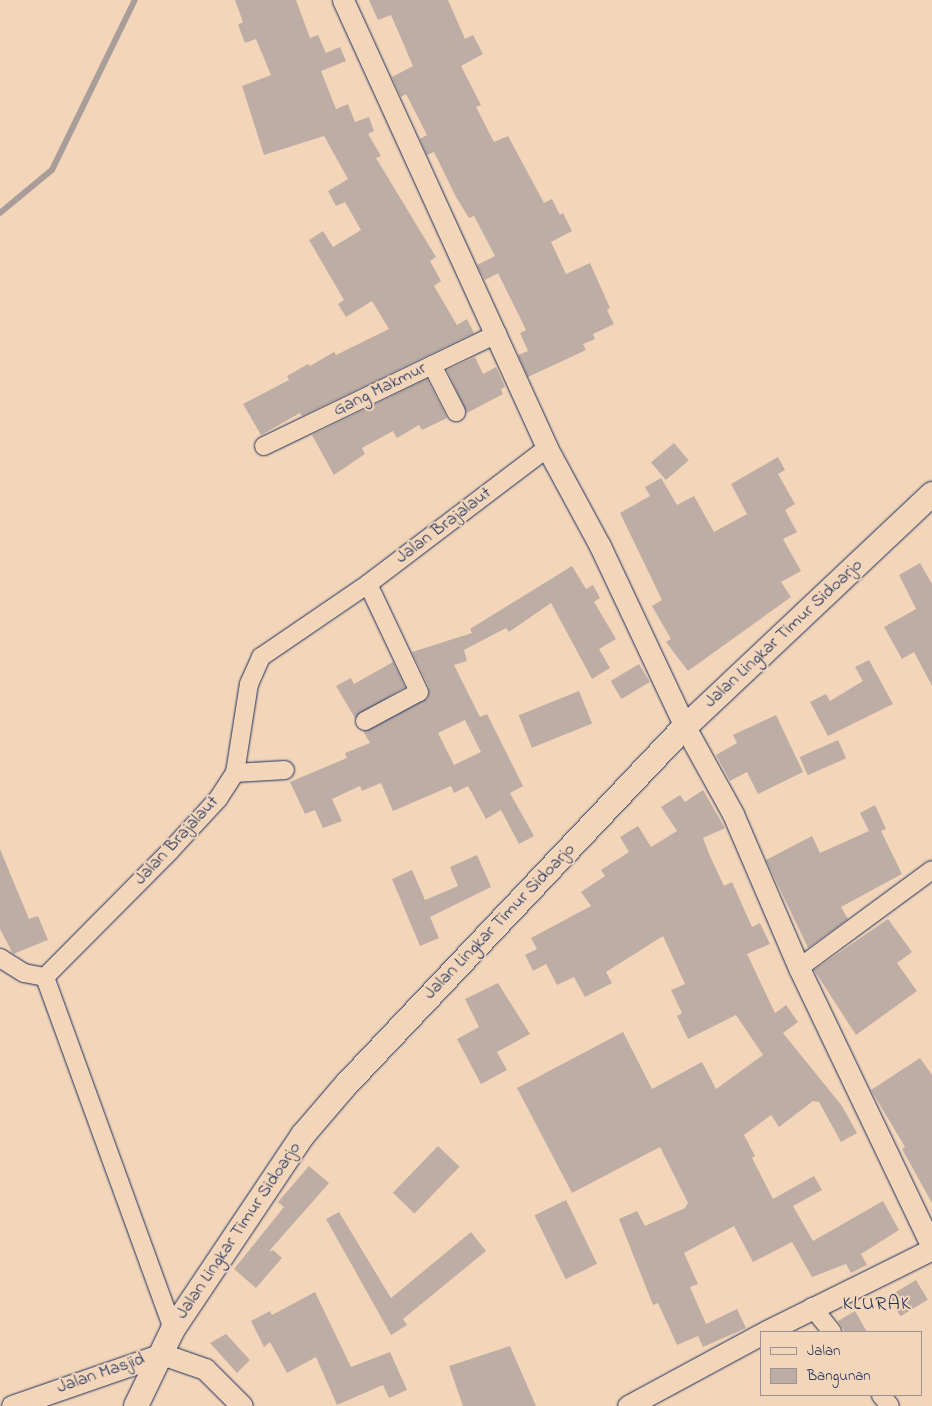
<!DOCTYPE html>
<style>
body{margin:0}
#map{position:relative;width:932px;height:1406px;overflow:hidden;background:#f3d6ba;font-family:"Indie Flower",sans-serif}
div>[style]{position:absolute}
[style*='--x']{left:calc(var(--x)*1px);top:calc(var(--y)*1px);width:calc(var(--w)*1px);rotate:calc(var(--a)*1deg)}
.stream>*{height:5.5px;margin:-2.75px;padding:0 2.75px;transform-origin:2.75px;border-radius:2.75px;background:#a99d9a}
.building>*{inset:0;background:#beada4;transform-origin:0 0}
.roads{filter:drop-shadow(0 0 1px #1b2f5e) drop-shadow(0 0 1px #1b2f5e)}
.minor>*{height:18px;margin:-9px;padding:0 9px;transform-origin:9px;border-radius:9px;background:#f3d6ba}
.tertiary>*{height:21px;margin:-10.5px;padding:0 10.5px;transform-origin:10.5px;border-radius:10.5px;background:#f3d6ba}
.secondary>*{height:24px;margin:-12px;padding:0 12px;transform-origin:12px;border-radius:12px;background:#f3d6ba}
span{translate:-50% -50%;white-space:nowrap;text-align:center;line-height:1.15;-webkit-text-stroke:4px #f3d6ba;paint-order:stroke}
.street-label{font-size:18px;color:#1b2f5e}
.quarter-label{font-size:20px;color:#1b2f5e;letter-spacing:1px}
.legend{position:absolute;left:760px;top:1331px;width:162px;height:65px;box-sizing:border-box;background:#f3d6ba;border:1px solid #9d9395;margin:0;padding:6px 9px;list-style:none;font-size:15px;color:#1b2f5e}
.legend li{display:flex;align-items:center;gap:10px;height:25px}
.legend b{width:25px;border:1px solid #9d9395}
</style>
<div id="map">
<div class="stream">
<i style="--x:0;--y:213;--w:67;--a:-39.6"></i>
<i style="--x:52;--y:170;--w:189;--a:-64"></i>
</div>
<div class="building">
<i style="clip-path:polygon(235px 0,296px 0,310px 38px,318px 35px,326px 53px,340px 47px,346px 61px,321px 71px,336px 109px,348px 104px,355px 122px,369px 117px,374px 131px,368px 134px,381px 156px,376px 158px,436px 257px,430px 261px,441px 281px,434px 286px,457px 325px,467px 319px,474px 333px,302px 416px,300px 413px,261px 435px,243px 404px,289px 380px,287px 376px,308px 364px,310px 366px,334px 352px,336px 355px,389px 329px,372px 301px,346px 317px,338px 304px,344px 300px,309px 240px,323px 231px,333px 247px,361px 230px,345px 202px,336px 206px,328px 191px,348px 179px,324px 136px,264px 155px,242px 86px,271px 75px,256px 39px,245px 43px,238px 25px,243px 22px)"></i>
<i style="clip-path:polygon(369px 0,448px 0,465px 39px,473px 35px,483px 54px,461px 66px,481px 105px,476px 107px,494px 142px,508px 136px,544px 203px,552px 199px,560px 215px,563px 213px,572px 231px,551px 242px,566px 274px,590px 263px,610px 308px,607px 310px,614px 324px,593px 334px,595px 339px,583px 344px,586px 350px,528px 377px,518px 355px,528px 351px,520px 333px,526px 330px,498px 273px,485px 280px,477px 265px,495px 256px,474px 216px,469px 218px,456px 197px,434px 152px,427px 155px,420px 139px,427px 135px,406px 94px,401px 97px,392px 77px,413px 66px,391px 15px,378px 20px)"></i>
<i style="clip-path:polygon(475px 357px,483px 374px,496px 367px,505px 387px,501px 389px,503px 394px,467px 413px,447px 370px)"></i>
<i style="clip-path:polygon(427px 379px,447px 418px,422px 430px,419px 425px,397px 438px,393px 431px,362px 448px,365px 454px,334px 475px,312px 435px)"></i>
<i style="left:674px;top:443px;width:23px;height:30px;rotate:50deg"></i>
<i style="clip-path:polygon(778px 457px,785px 470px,778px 474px,795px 504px,785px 510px,797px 532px,783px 539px,801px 571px,781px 582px,791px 597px,688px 671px,666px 642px,671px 639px,652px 606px,662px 600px,620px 513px,650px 496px,645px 487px,661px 478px,677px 505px,694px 496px,714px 532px,747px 514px,731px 484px)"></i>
<i style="clip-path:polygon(920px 563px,932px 584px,932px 686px,914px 652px,902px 659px,884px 627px,916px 609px,899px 575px)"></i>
<i style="clip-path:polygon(evenodd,572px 566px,586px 589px,593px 585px,600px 598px,594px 602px,616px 639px,599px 649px,610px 668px,592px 679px,551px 603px,509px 632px,506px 628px,464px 650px,467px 661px,454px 665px,480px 717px,487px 714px,523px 786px,510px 793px,534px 836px,519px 844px,501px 810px,486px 819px,468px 786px,454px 793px,451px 786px,393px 811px,381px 783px,362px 791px,360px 786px,332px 799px,342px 821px,323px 828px,315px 810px,305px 814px,290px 782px,347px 758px,345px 753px,370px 743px,363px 731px,428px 698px,429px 687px,412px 652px,472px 633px,470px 629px,572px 566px,465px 720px,481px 752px,454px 765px,438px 733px,465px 720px)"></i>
<i style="clip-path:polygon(869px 660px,893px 704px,828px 736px,810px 702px,826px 694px,830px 701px,863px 681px,855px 667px)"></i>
<i style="clip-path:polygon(393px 662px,405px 687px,355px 718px,336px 686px,351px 678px,354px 684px)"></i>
<i style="left:639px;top:664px;width:21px;height:33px;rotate:59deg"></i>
<i style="left:579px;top:691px;width:35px;height:65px;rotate:68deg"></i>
<i style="clip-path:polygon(776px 715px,803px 772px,758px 794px,747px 772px,730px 781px,716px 755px,737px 743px,733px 735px)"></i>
<i style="left:838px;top:740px;width:20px;height:42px;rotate:66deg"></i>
<i style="clip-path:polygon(703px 790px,725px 828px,703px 838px,710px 856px,724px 886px,732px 882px,752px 927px,760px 923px,770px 944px,747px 954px,775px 1013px,786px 1005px,798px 1022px,783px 1033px,842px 1106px,857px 1133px,841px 1142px,819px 1102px,813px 1101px,779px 1127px,771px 1115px,744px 1135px,755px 1156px,752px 1158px,773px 1199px,814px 1176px,822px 1190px,793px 1206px,813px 1241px,883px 1201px,899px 1230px,861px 1254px,867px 1265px,851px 1273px,846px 1264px,812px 1277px,792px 1242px,753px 1262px,734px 1226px,684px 1253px,698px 1284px,690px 1287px,706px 1324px,737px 1309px,746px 1328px,703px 1347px,698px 1336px,677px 1345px,658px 1303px,653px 1305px,619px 1219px,637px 1211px,645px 1226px,685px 1208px,688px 1203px,660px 1147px,572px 1193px,517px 1088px,623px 1032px,652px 1089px,702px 1062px,716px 1089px,763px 1055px,736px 1015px,688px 1039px,677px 1016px,682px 1013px,671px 990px,685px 984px,663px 936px,606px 972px,612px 983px,585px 997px,574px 977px,557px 985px,546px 964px,533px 971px,525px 955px,537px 949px,531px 938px,591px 906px,581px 892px,605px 876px,601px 870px,629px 852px,620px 837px,638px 826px,651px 847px,677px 831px,661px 807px,680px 795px,685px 802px)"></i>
<i style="clip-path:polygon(875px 805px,886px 829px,881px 831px,902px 874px,841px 907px,848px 919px,808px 948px,766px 860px,812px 836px,820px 853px,869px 831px,860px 813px)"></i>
<i style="clip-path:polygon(0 849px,29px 919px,38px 916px,48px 940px,13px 954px,0 929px)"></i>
<i style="clip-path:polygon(477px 855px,491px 887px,430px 917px,439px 938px,420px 946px,392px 879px,412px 870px,425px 900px,458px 886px,450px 867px)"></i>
<i style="clip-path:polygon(888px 919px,912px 952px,897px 963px,917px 991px,856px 1035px,814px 970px)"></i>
<i style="clip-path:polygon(498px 983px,530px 1034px,497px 1052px,507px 1070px,481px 1084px,457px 1039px,479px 1027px,465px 999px)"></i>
<i style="clip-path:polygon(920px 1058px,932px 1075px,932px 1203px,902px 1149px,905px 1147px,871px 1090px)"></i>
<i style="left:438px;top:1146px;width:30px;height:65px;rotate:44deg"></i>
<i style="clip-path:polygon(309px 1166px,329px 1183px,271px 1249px,269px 1252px,273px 1250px,282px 1258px,256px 1288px,234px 1269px,284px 1207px,278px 1202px)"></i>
<i style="left:566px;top:1200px;width:71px;height:35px;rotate:64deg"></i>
<i style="clip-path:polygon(339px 1212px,391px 1298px,471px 1232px,486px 1251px,403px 1319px,407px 1325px,391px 1335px,326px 1219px)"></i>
<i style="left:916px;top:1280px;width:23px;height:32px;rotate:59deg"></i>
<i style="clip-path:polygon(315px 1292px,351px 1367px,390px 1352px,407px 1390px,389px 1398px,383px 1385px,337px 1405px,316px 1357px,287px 1373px,270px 1342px,264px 1347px,251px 1321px,270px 1311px,272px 1315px)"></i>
<i style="clip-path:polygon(855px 1311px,867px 1332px,845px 1332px,838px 1321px)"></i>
<i style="clip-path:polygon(226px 1334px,250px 1360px,237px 1373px,210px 1343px)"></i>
<i style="clip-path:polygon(510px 1346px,536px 1406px,463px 1406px,449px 1366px)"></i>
</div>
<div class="roads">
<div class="minor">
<i style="--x:432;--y:365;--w:53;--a:62.9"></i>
<i style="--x:264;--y:446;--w:259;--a:-25.7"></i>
<i style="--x:365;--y:721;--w:61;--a:-28.2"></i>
<i style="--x:419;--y:692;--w:119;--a:-115.3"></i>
<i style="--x:235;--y:773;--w:50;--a:-3.4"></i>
<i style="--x:0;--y:958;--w:28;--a:32"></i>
<i style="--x:24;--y:973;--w:21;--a:11"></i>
<i style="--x:799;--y:968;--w:165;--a:-36.4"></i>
<i style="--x:812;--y:1307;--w:32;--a:51"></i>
<i style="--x:173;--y:1329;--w:375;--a:-110"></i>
<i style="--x:45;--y:977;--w:177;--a:-45.2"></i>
<i style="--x:170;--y:851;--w:71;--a:-47.3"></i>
<i style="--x:218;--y:799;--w:31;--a:-57"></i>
<i style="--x:235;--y:773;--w:90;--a:-81.1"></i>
<i style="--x:249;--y:684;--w:30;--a:-66"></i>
<i style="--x:261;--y:657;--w:130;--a:-34.3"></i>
<i style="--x:368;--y:584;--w:225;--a:-37.2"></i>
<i style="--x:881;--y:1395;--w:14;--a:51"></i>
</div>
<div class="tertiary">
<i style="--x:343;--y:0;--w:492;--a:65.5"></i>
<i style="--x:547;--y:448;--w:111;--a:61.6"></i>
<i style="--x:600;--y:546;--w:200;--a:64.8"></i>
<i style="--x:685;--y:727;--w:99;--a:61.1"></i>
<i style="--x:733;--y:814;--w:168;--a:66.8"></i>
<i style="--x:799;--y:968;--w:309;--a:64.5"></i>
<i style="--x:765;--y:1332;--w:186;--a:-26.4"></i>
<i style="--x:12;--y:1406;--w:159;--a:-19.1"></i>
<i style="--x:162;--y:1354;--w:46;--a:19.2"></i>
<i style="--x:205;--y:1369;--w:52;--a:45"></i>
<i style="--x:628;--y:1406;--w:151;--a:-28.4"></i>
</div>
<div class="secondary">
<i style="--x:136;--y:1406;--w:85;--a:-64.3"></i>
<i style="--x:173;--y:1329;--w:234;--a:-56.2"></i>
<i style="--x:303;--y:1135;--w:65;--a:-49.4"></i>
<i style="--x:345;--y:1086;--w:494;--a:-46.6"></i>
<i style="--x:685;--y:727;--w:340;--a:-43.3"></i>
</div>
</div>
<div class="street-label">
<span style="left:380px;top:390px;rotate:-26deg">Gang Makmur</span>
<span style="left:444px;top:526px;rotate:-37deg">Jalan Brajalaut</span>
<span style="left:784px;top:634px;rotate:-43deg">Jalan Lingkar Timur Sidoarjo</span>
<span style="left:177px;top:841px;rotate:-47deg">Jalan Brajalaut</span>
<span style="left:500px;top:922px;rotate:-46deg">Jalan Lingkar Timur Sidoarjo</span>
<span style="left:239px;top:1231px;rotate:-56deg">Jalan Lingkar Timur Sidoarjo</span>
<span style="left:101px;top:1374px;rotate:-19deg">Jalan Masjid</span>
</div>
<div class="quarter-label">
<span style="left:877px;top:1304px">KLURAK</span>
</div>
<ul class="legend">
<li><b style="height:6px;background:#f3d6ba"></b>Jalan</li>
<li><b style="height:14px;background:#beada4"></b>Bangunan</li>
</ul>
</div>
